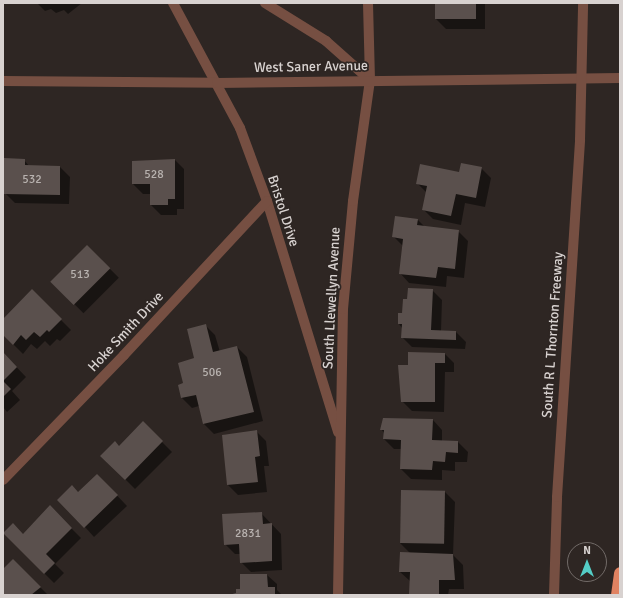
<!DOCTYPE html>
<html>
<head>
<meta charset="utf-8">
<style>
	body { margin:0 }
	#map { position:relative; width:623px; height:598px; overflow:hidden; background:#2e2623; font-family:Signika,sans-serif }
	div>[style] { position:absolute }
	.shadow>* { inset:0; background:#0007; transform-origin:0 0 }
	.building>* { inset:0; background:#5a504d; transform-origin:0 0 }
	.minor>* { height:10px; margin:-5px; padding:0 5px; transform-origin:5px; border-radius:5px; background:#764f42 }
	.tertiary>* { height:10px; margin:-5px; padding:0 5px; transform-origin:5px; border-radius:5px; background:#764f42 }
	.motorway>* { height:12px; margin:-6px; padding:0 6px; transform-origin:6px; border-radius:6px; background:#e08261 }
	span { translate:-50% -50%; white-space:nowrap; text-align:center; line-height:1.15; -webkit-text-stroke:3.5px #2e2623; paint-order:stroke }
	.number-label { font-size:12px; color:#b8b2af }
	.number-label span { -webkit-text-stroke-width:0 }
	.street-label { font-size:14px; color:#d8d2d0 }
	.frame { position:absolute; inset:0; border:4px solid #d8d2d0; pointer-events:none }
	.north { position:absolute; left:567px; top:542px; width:40px; height:40px; box-sizing:border-box; background:#2e2623; border:1px solid #726b68; border-radius:50%; rotate:0deg; font-size:11px; font-weight:700; line-height:16px; text-align:center; color:#d8d2d0 }
	.north::after { content:''; display:block; margin:auto; width:14px; height:18px; background:#54cdc6; clip-path:polygon(50% 0,100% 100%,50% 72%,0 100%) }
</style>
</head>
<body>
<div id="map">
	<div class="shadow">
		<i style="clip-path:polygon(37px 3px,82px 3px,68px 14px,64px 10px,56px 13px,51px 9px,45px 11px)"></i>
		<i style="clip-path:polygon(436px 3px,485px 3px,485px 29px,446px 29px,436px 19px)"></i>
		<i style="clip-path:polygon(24px 160px,30px 167px,60px 167px,70px 177px,69px 204px,15px 203px,4px 192px,3px 218px,3px 177px,5px 180px)"></i>
		<i style="clip-path:polygon(175px 160px,184px 169px,184px 209px,177px 209px,177px 215px,161px 215px,151px 205px,151px 194px,143px 194px,133px 184px,133px 162px)"></i>
		<i style="clip-path:polygon(481px 168px,491px 178px,485px 207px,465px 203px,461px 225px,433px 219px,424px 210px,427px 193px,417px 183px)"></i>
		<i style="clip-path:polygon(418px 220px,425px 227px,458px 231px,468px 241px,464px 278px,447px 276px,446px 287px,409px 283px,400px 273px,403px 246px,394px 237px)"></i>
		<i style="left:87px;top:246px;width:45px;height:50px;rotate:45deg"></i>
		<i style="clip-path:polygon(432px 290px,442px 300px,441px 331px,456px 332px,466px 342px,465px 349px,412px 347px,402px 337px,402px 328px,399px 324px,408px 300px)"></i>
		<i style="clip-path:polygon(32px 291px,71px 330px,60px 341px,57px 339px,50px 346px,45px 341px,37px 349px,31px 344px,23px 354px,3px 334px,3px 321px)"></i>
		<i style="clip-path:polygon(206px 326px,215px 335px,220px 352px,237px 347px,247px 357px,263px 421px,214px 434px,204px 424px,199px 406px,192px 408px,182px 398px,185px 384px)"></i>
		<i style="clip-path:polygon(3px 353px,26px 377px,12px 391px,20px 400px,7px 412px,3px 407px)"></i>
		<i style="clip-path:polygon(445px 354px,454px 363px,454px 372px,445px 372px,444px 412px,412px 411px,402px 401px,409px 366px)"></i>
		<i style="clip-path:polygon(433px 420px,442px 430px,442px 442px,458px 442px,468px 452px,467px 462px,455px 462px,455px 471px,442px 470px,442px 480px,411px 479px,401px 469px,402px 449px,394px 449px,384px 439px,384px 433px,381px 429px)"></i>
		<i style="clip-path:polygon(143px 423px,172px 452px,135px 489px,102px 456px,119px 447px)"></i>
		<i style="clip-path:polygon(257px 432px,266px 441px,269px 466px,264px 466px,267px 492px,238px 495px,228px 485px,223px 435px)"></i>
		<i style="clip-path:polygon(107px 485px,127px 506px,94px 537px,85px 527px,79px 493px)"></i>
		<i style="clip-path:polygon(445px 492px,455px 502px,453px 555px,463px 565px,464px 589px,449px 589px,448px 595px,410px 595px,410px 581px,400px 572px,411px 554px,400px 543px)"></i>
		<i style="clip-path:polygon(50px 507px,81px 538px,55px 564px,64px 573px,54px 583px,4px 533px,23px 535px)"></i>
		<i style="clip-path:polygon(261px 513px,281px 534px,282px 570px,251px 572px,241px 562px,241px 554px,235px 554px,225px 544px)"></i>
		<i style="clip-path:polygon(13px 560px,48px 595px,3px 595px,3px 570px)"></i>
		<i style="clip-path:polygon(267px 575px,277px 584px,277px 590px,282px 595px,230px 595px,237px 594px)"></i>
	</div>
	<div class="building">
		<i style="left:435px;top:3px;width:41px;height:16px"></i>
		<i style="clip-path:polygon(4px 158px,25px 159px,25px 165px,60px 166px,60px 195px,4px 194px)"></i>
		<i style="clip-path:polygon(175px 159px,175px 199px,168px 199px,168px 205px,150px 205px,150px 184px,132px 184px,132px 161px)"></i>
		<i style="clip-path:polygon(461px 163px,482px 167px,476px 198px,456px 194px,451px 216px,422px 210px,427px 186px,416px 184px,420px 164px,459px 172px)"></i>
		<i style="clip-path:polygon(395px 216px,418px 219px,417px 225px,459px 230px,455px 269px,438px 267px,436px 278px,399px 274px,403px 239px,392px 237px)"></i>
		<i style="left:87px;top:245px;width:33px;height:52px;rotate:45deg"></i>
		<i style="clip-path:polygon(408px 288px,433px 289px,431px 330px,456px 331px,456px 340px,401px 338px,402px 324px,398px 324px,398px 313px,402px 313px,403px 299px,407px 299px)"></i>
		<i style="clip-path:polygon(32px 289px,62px 319px,49px 332px,47px 330px,40px 337px,34px 332px,26px 340px,21px 335px,13px 345px,3px 335px,3px 319px)"></i>
		<i style="clip-path:polygon(206px 324px,213px 352px,237px 346px,254px 412px,203px 424px,196px 395px,181px 398px,178px 385px,183px 383px,178px 363px,194px 358px,187px 329px)"></i>
		<i style="clip-path:polygon(3px 352px,17px 367px,3px 381px,11px 389px,3px 397px)"></i>
		<i style="clip-path:polygon(408px 352px,445px 353px,445px 363px,435px 363px,435px 402px,401px 402px,398px 365px,408px 365px)"></i>
		<i style="clip-path:polygon(383px 418px,433px 419px,432px 440px,458px 441px,458px 453px,446px 452px,445px 462px,433px 461px,432px 470px,400px 469px,401px 440px,383px 439px,384px 430px,380px 430px)"></i>
		<i style="clip-path:polygon(143px 421px,163px 441px,125px 480px,100px 456px,115px 441px,119px 446px)"></i>
		<i style="clip-path:polygon(257px 430px,260px 456px,255px 457px,258px 482px,227px 485px,222px 435px)"></i>
		<i style="clip-path:polygon(97px 474px,118px 495px,84px 528px,57px 500px,72px 485px,78px 492px)"></i>
		<i style="left:401px;top:490px;width:44px;height:53px;rotate:1deg"></i>
		<i style="clip-path:polygon(50px 505px,72px 528px,46px 554px,55px 563px,44px 574px,3px 533px,13px 523px,23px 534px)"></i>
		<i style="clip-path:polygon(262px 512px,263px 524px,272px 523px,272px 561px,240px 563px,239px 544px,224px 545px,222px 514px)"></i>
		<i style="clip-path:polygon(400px 552px,453px 554px,455px 580px,439px 580px,439px 595px,409px 595px,410px 572px,399px 572px)"></i>
		<i style="clip-path:polygon(13px 559px,41px 587px,31px 595px,3px 595px,3px 569px)"></i>
		<i style="clip-path:polygon(240px 574px,267px 574px,268px 587px,275px 587px,275px 595px,229px 595px,236px 593px,236px 589px,240px 589px)"></i>
	</div>
	<div class="minor">
		<i style="left:173px;top:3px;width:142px;rotate:61.8deg"></i>
		<i style="left:240px;top:128px;width:78px;rotate:69.7deg"></i>
		<i style="left:267px;top:201px;width:242px;rotate:72.9deg"></i>
		<i style="left:265px;top:3px;width:72px;rotate:31.9deg"></i>
		<i style="left:326px;top:41px;width:59px;rotate:41.6deg"></i>
		<i style="left:3px;top:480px;width:174px;rotate:-45.9deg"></i>
		<i style="left:124px;top:355px;width:210px;rotate:-47.1deg"></i>
		<i style="left:338px;top:595px;width:286px;rotate:-89deg"></i>
		<i style="left:343px;top:309px;width:108px;rotate:-84.7deg"></i>
		<i style="left:353px;top:201px;width:122px;rotate:-82deg"></i>
		<i style="left:370px;top:80px;width:77px;rotate:-91.5deg"></i>
	</div>
	<div class="tertiary">
		<i style="left:3px;top:81px;width:214px;rotate:0.5deg"></i>
		<i style="left:217px;top:83px;width:403px;rotate:-0.7deg"></i>
		<i style="left:554px;top:595px;width:98px;rotate:-88.2deg"></i>
		<i style="left:557px;top:497px;width:358px;rotate:-86.3deg"></i>
		<i style="left:580px;top:140px;width:137px;rotate:-88.7deg"></i>
	</div>
	<div class="motorway">
		<i style="left:617px;top:595px;width:22px;rotate:-82deg"></i>
	</div>
	<div class="number-label">
		<span style="left:154px;top:175px">528</span>
		<span style="left:32px;top:180px">532</span>
		<span style="left:80px;top:275px">513</span>
		<span style="left:212px;top:373px">506</span>
		<span style="left:248px;top:534px">2831</span>
	</div>
	<div class="street-label">
		<span style="left:311px;top:67px;rotate:-1deg">West Saner Avenue</span>
		<span style="left:283px;top:211px;rotate:72deg">Bristol Drive</span>
		<span style="left:332px;top:298px;rotate:-87deg">South Llewellyn Avenue</span>
		<span style="left:126px;top:332px;rotate:-47deg">Hoke Smith Drive</span>
		<span style="left:553px;top:335px;rotate:-86deg">South R L Thornton Freeway</span>
	</div>
	<div class="frame"></div>
	<div class="north">N</div>
</div>
</body>
</html>
